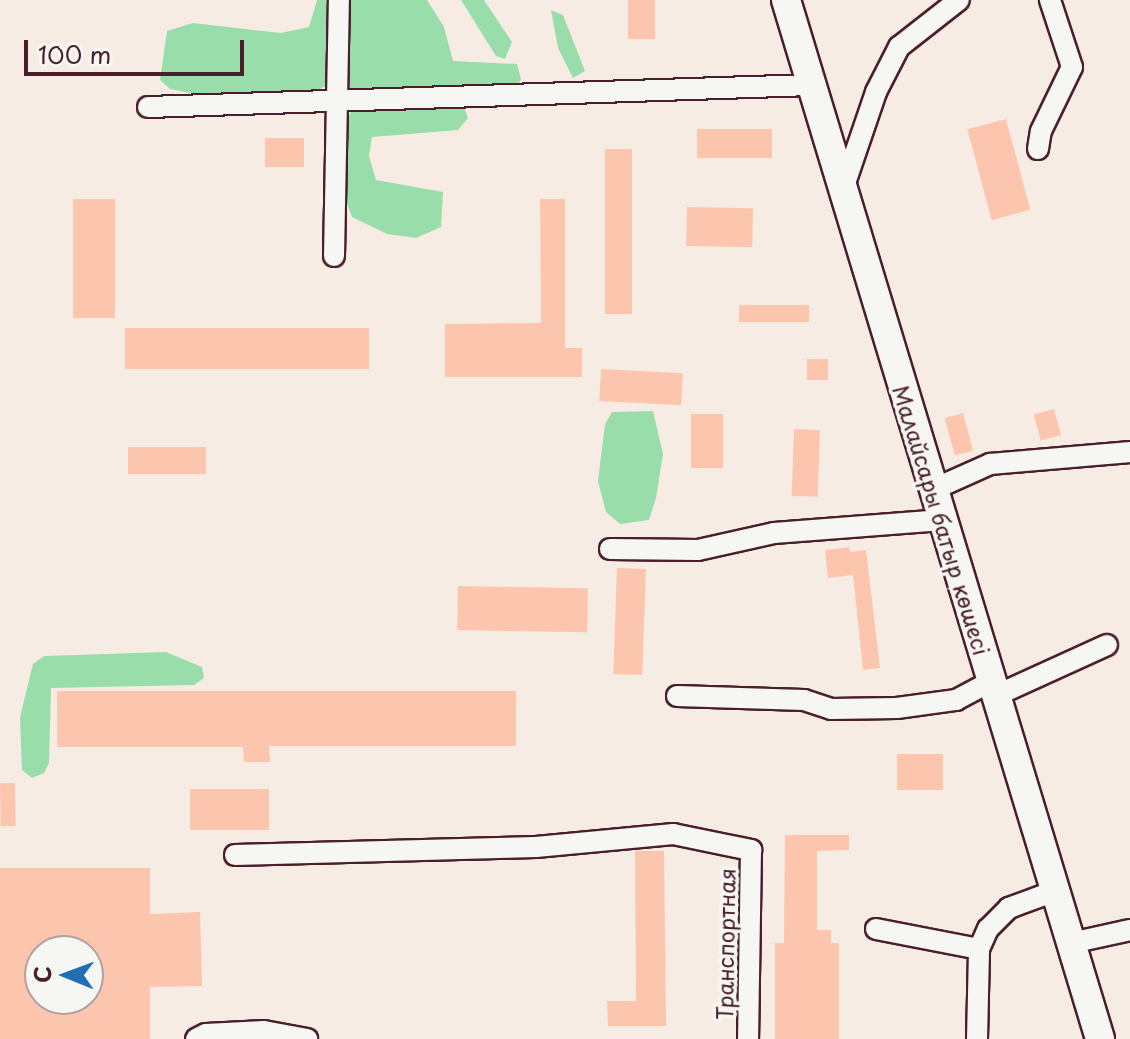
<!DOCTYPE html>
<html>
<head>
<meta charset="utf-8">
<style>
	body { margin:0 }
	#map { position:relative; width:1130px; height:1039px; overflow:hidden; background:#f7ece4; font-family:"Playpen Sans",sans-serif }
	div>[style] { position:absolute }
	.green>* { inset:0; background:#99deaa }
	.building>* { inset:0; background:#fbc6ad; transform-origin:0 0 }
	.roads { filter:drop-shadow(2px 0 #4a1f2b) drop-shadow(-2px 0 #4a1f2b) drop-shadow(0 2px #4a1f2b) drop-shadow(0 -2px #4a1f2b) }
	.minor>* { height:20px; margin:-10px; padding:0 10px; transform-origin:10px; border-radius:10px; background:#f6f6f2 }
	.highway>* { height:28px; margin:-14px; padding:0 14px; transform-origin:14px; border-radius:14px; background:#f6f6f2 }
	span { translate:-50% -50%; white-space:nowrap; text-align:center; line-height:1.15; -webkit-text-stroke:7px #f6f6f2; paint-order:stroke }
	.street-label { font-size:22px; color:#4a1f2b }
	.north { position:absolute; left:24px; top:935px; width:80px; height:80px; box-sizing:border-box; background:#f6f6f2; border:2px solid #b1a0a2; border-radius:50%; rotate:271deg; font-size:22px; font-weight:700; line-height:32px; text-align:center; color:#4a1f2b }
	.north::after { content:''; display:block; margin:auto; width:28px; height:36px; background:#1f6fb2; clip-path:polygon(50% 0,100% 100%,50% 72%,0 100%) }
	.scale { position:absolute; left:24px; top:40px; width:220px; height:36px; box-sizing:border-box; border:4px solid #4a1f2b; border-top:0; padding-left:10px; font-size:24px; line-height:28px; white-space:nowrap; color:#4a1f2b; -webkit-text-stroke:6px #f6f6f2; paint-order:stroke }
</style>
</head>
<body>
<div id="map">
	<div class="green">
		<i style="clip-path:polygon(317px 0,335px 0,331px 83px,309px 95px,196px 94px,170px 89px,160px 80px,167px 31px,193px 23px,281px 33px,309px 27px)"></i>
		<i style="clip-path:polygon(346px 0,427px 0,444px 27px,453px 61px,517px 64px,521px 79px,517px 88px,346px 94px)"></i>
		<i style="clip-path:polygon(461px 0,484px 0,512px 42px,505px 59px,496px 56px)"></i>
		<i style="clip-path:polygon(551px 10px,563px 15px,585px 71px,573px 78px,558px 48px)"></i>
		<i style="clip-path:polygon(463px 105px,468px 118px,458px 130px,372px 137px,369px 156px,376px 180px,443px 192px,441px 227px,416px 238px,387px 234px,352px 217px,346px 201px,345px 122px,352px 110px)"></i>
		<i style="clip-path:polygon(653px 411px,663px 454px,656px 498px,649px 520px,620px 524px,606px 512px,598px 481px,605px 424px,612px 412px)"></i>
		<i style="clip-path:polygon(166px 652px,202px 667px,204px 678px,194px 685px,51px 688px,49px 763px,44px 773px,32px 778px,22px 770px,20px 717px,33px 664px,44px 656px)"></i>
	</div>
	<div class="building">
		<i style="left:628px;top:0;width:27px;height:39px"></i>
		<i style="left:1006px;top:119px;width:94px;height:40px;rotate:75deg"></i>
		<i style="left:697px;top:129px;width:75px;height:29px"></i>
		<i style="left:265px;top:138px;width:39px;height:29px"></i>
		<i style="left:605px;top:149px;width:27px;height:165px"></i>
		<i style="left:73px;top:199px;width:42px;height:119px"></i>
		<i style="clip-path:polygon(540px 199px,565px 199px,565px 348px,582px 348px,582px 377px,445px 377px,445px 324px,541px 323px)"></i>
		<i style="left:687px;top:207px;width:66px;height:39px;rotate:1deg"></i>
		<i style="left:809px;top:305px;width:17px;height:70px;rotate:90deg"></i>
		<i style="left:125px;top:328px;width:244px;height:41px"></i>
		<i style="left:807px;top:359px;width:21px;height:21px"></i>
		<i style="left:601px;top:369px;width:82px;height:32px;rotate:3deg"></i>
		<i style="left:1054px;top:409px;width:27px;height:21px;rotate:75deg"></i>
		<i style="left:963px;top:413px;width:39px;height:19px;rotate:75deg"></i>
		<i style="left:691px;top:414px;width:32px;height:54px"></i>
		<i style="left:794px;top:429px;width:26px;height:67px;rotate:2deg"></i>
		<i style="left:128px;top:447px;width:78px;height:27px"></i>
		<i style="clip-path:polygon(849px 547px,850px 552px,866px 550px,880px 668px,863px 670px,853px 575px,828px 578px,825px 550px)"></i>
		<i style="left:617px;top:568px;width:29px;height:106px;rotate:2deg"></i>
		<i style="left:458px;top:586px;width:130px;height:44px;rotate:1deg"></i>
		<i style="clip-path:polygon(57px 691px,516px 691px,516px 746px,269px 746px,270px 762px,244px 762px,243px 747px,57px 747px)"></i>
		<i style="left:897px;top:754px;width:46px;height:36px"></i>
		<i style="left:15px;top:783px;width:43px;height:15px;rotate:89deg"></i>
		<i style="left:190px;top:789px;width:79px;height:41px"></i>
		<i style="clip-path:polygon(785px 835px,849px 835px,849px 850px,817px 851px,817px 930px,831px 930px,831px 943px,839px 943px,839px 1039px,775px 1039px,775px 943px,784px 943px)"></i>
		<i style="clip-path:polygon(635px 851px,664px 851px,666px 1026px,608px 1026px,607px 1001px,636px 1001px)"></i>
		<i style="clip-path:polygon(evenodd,0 868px,150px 868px,150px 914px,200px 912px,202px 986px,150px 987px,150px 1039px,0 1039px,0 868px,40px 951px,88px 951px,88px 999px,40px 999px,40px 951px)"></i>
	</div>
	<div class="roads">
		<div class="minor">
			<i style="left:148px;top:107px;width:662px;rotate:-1.9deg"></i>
			<i style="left:1038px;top:149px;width:18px;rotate:-81deg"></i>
			<i style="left:1041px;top:131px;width:71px;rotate:-64.2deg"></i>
			<i style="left:1072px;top:67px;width:71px;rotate:-108.2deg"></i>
			<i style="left:842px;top:192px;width:106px;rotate:-71.2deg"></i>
			<i style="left:876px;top:92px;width:51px;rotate:-62.9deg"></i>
			<i style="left:899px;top:47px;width:76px;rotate:-38.1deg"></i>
			<i style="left:334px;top:256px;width:256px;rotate:-88.9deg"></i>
			<i style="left:932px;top:490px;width:64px;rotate:-24.1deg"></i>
			<i style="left:990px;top:464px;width:141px;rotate:-4.9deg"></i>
			<i style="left:610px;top:549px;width:88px;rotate:0.7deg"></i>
			<i style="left:698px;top:550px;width:78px;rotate:-12.6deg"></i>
			<i style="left:774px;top:533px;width:169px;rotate:-4.4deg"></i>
			<i style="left:677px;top:696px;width:127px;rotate:1.8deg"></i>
			<i style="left:804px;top:700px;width:28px;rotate:18deg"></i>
			<i style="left:831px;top:709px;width:66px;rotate:-0.9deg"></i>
			<i style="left:897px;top:708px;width:60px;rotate:-7.7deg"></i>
			<i style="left:956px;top:700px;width:40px;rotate:-28deg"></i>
			<i style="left:995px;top:696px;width:123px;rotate:-24.5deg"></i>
			<i style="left:235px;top:855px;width:301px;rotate:-1.5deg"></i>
			<i style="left:536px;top:847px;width:138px;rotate:-5.4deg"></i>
			<i style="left:673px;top:834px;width:80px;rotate:11.6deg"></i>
			<i style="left:751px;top:850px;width:189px;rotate:90.9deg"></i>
			<i style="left:876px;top:929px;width:105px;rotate:11deg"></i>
			<i style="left:1071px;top:943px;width:60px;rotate:-12.4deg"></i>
			<i style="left:196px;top:1039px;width:11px;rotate:-27deg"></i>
			<i style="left:206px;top:1034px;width:58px;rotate:-3deg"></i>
			<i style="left:264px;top:1031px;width:44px;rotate:10.5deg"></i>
			<i style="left:977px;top:1039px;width:90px;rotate:-88.7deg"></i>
			<i style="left:979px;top:949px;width:22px;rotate:-66deg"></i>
			<i style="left:988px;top:929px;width:30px;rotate:-45deg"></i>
			<i style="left:1009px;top:908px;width:49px;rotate:-20.3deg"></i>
		</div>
		<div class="highway">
			<i style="left:786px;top:0;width:1085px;rotate:73.18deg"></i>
		</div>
	</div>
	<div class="street-label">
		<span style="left:942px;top:520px;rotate:73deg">Малайсары батыр көшесі</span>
		<span style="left:725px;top:944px;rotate:-89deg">Транспортная</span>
	</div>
	<div class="north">С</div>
	<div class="scale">100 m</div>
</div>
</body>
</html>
